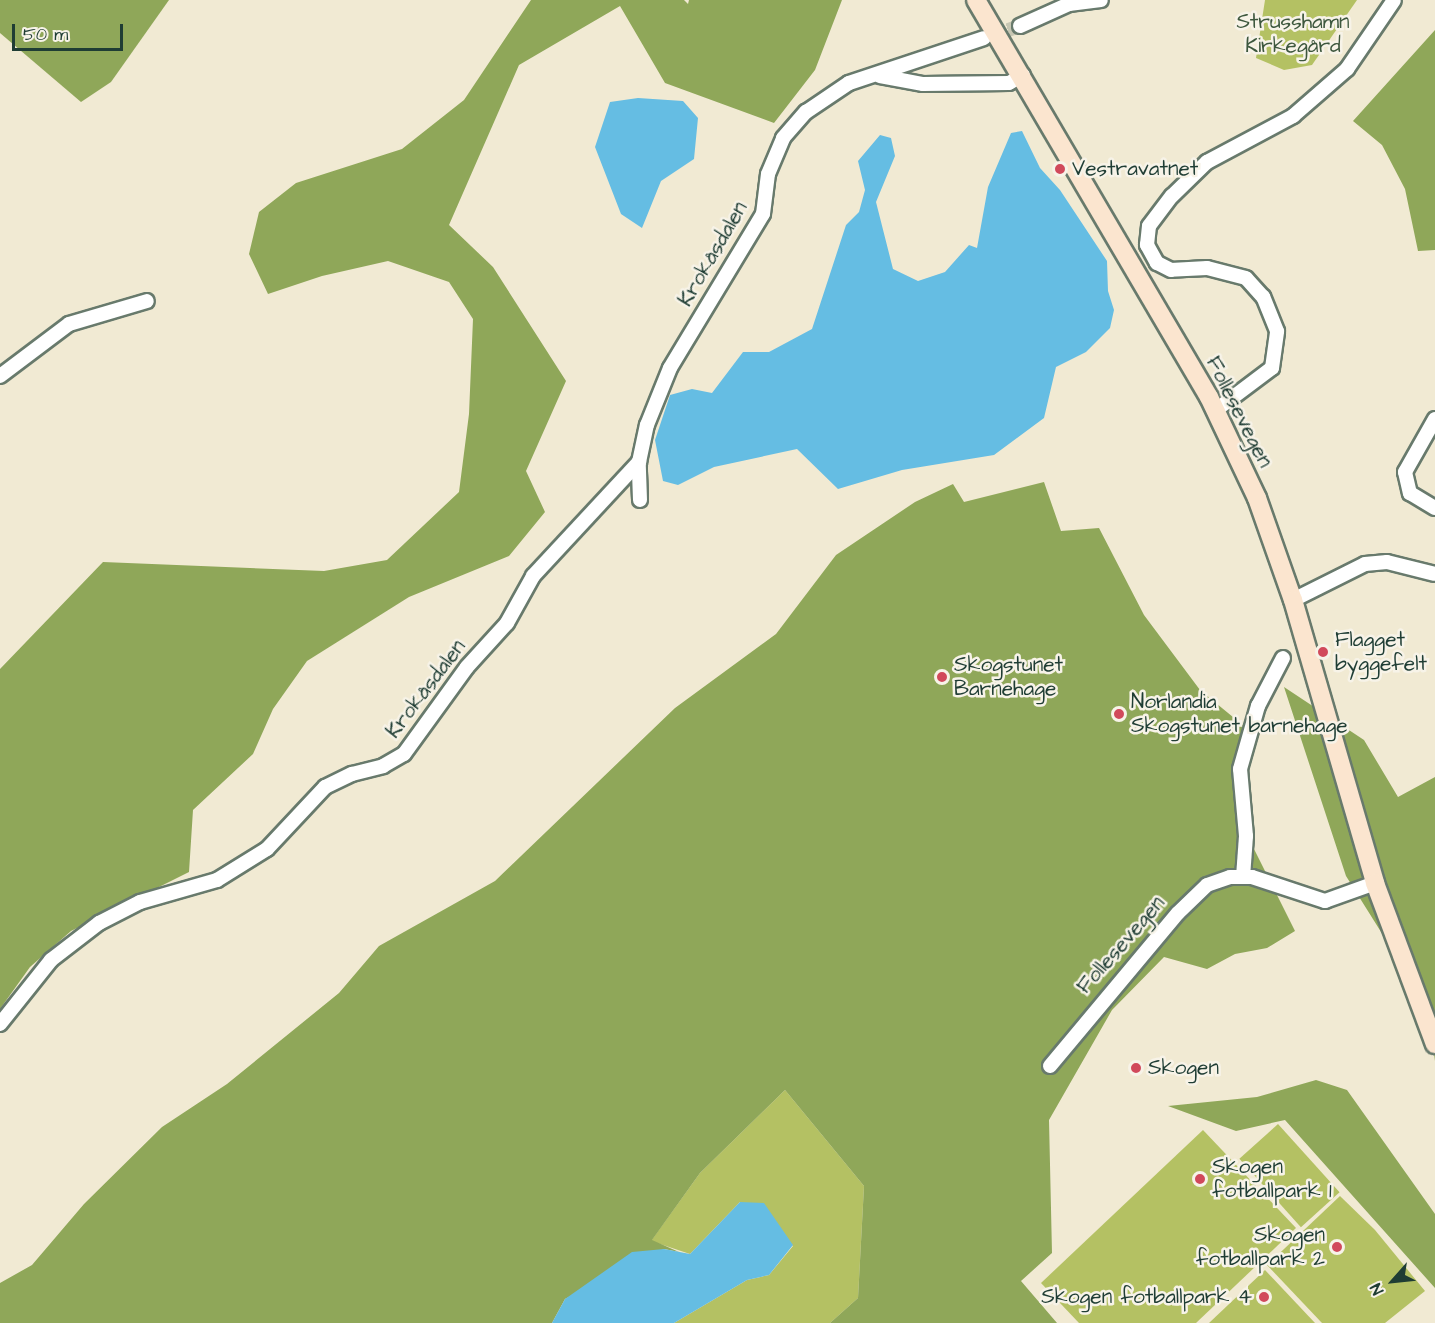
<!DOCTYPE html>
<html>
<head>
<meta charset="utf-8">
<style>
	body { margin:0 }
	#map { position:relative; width:1435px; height:1323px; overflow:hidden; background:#f1ead3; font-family:"Architects Daughter",sans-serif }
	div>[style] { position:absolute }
	.green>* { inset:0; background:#b4c163; transform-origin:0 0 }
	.forest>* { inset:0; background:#8fa759 }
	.water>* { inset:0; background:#65bde3 }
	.street-tunnel>* { height:14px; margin-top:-7px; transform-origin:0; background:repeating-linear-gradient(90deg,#c7c7b3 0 14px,transparent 0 21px) }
	.roads { filter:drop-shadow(2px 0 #687a6c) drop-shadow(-2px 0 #687a6c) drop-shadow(0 2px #687a6c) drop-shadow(0 -2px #687a6c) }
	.street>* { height:14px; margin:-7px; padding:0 7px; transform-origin:7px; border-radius:7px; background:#fff }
	.secondary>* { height:18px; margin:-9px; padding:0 9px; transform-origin:9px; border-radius:9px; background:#fbe5cf }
	.dots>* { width:16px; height:16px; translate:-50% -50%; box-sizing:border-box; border:3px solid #f7f3e8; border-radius:50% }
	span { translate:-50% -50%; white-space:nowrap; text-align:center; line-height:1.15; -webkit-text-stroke:5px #f7f3e8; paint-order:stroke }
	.park-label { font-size:21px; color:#3d573d }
	.poi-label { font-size:21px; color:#1f3d34 }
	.left { translate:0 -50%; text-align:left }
	.right { translate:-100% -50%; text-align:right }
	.street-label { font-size:21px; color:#1f3d34 }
	.north { position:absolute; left:1363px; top:1251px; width:60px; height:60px; -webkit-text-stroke:4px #f7f3e8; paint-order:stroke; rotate:243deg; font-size:16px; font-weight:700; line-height:24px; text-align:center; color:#1f3d34 }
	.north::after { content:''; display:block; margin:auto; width:21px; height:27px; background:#1f3d34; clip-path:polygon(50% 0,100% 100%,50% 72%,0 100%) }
	.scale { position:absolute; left:12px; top:24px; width:111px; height:27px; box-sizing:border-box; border:3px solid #1f3d34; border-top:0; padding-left:8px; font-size:18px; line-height:21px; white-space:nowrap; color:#1f3d34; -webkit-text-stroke:4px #f7f3e8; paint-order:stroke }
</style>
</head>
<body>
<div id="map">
	<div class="green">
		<i style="clip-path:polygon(1265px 0,1357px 0,1312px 65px,1284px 70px,1256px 58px)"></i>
		<i style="clip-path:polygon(785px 1090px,864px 1186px,858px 1298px,830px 1323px,674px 1323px,747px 1280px,769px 1275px,793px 1246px,740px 1202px,690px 1254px,651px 1241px,700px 1173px)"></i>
		<i style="left:1278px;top:1124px;width:92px;height:52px;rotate:48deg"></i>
		<i style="clip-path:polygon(1203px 1130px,1296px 1228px,1196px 1323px,1079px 1323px,1041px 1283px)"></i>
		<i style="clip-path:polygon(1340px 1196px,1375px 1230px,1425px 1291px,1385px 1323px,1322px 1323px,1267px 1265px)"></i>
		<i style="clip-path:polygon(1265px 1270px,1315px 1323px,1209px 1323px)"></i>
	</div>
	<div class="forest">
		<i style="clip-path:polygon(0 0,169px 0,111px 82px,81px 102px,0 33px)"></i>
		<i style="clip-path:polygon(531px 0,684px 0,688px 4px,689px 0,842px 0,815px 70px,774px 123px,665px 83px,620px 6px,519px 65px,449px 225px,493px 267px,566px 381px,526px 471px,545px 512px,509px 556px,409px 597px,307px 661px,273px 709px,253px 754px,193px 810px,189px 872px,71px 931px,30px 967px,0 1009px,0 669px,103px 562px,324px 571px,387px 560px,459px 492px,469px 414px,473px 319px,449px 282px,388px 261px,322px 276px,268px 294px,249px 254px,259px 212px,296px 183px,402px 149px,464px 100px)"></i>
		<i style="clip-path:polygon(1435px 30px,1435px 250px,1418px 251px,1405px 189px,1382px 145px,1353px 121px)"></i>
		<i style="clip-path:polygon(1044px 482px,1061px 531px,1099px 528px,1144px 615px,1200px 690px,1250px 731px,1243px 773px,1251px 843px,1295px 931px,1267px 948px,1235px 954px,1207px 969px,1164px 957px,1112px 1010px,1049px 1120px,1052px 1253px,1021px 1281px,1057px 1323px,830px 1323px,858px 1298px,864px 1186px,785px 1090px,700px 1173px,652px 1240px,679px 1252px,664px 1249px,565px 1299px,552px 1323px,0 1323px,0 1283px,32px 1265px,84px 1204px,162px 1127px,227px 1084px,339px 993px,379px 946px,495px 881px,675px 708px,776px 634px,836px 555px,915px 502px,953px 484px,964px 502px)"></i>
		<i style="clip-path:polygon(1284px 687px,1364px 740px,1398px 797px,1435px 777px,1435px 1061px,1428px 1007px,1346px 876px)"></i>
		<i style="clip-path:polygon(1316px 1080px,1347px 1090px,1435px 1214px,1435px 1288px,1285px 1120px,1236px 1131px,1168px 1106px,1257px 1097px)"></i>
	</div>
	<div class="water">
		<i style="clip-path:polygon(638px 98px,683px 101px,698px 118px,694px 159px,661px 181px,642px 228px,621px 214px,595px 147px,610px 102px)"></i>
		<i style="clip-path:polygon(1022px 131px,1040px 168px,1060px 190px,1107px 261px,1108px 291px,1114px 310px,1110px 328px,1086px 352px,1056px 367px,1044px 418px,994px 455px,902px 470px,838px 489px,797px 449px,714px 467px,678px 485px,663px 481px,655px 440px,670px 395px,692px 389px,712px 393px,743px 352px,769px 352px,812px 329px,846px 225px,859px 212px,865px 190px,858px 161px,880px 135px,891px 138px,895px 156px,876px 202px,893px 269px,918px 281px,945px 272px,969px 245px,977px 248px,988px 187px,1011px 133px)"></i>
		<i style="clip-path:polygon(740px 1202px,764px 1203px,793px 1245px,769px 1275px,747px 1280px,674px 1323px,552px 1323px,565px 1299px,632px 1252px,664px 1249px,690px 1254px)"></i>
	</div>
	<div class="street-tunnel">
		<i style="left:988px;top:37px;width:34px;rotate:-19deg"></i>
	</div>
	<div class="roads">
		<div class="street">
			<i style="left:1020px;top:26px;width:54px;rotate:-24.2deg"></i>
			<i style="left:1069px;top:4px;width:32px;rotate:-7deg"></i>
			<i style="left:880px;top:76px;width:44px;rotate:10.5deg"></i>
			<i style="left:923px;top:84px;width:86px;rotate:-0.7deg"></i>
			<i style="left:1009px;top:83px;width:16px;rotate:-30deg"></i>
			<i style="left:0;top:376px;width:86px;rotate:-37deg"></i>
			<i style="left:69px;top:324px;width:81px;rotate:-16.4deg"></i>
			<i style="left:1216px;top:410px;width:70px;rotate:-36.9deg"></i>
			<i style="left:1272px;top:368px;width:37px;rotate:-82deg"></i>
			<i style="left:1277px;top:331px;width:37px;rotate:-112deg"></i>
			<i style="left:1263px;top:297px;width:25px;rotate:-132deg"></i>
			<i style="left:1246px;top:278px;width:40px;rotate:-165.6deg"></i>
			<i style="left:1207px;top:268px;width:36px;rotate:177deg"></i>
			<i style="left:1171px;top:270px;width:16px;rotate:-153deg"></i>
			<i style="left:1157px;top:263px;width:21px;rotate:-119deg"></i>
			<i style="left:1147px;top:245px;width:19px;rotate:-84deg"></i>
			<i style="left:1149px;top:226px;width:38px;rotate:-53deg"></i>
			<i style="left:1172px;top:196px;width:49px;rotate:-44.2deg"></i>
			<i style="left:1207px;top:162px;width:98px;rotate:-28.1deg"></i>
			<i style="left:1293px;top:116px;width:72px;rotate:-41deg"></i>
			<i style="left:1347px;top:69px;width:83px;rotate:-55.7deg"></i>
			<i style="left:1435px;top:419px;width:61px;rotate:119.5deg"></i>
			<i style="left:1405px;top:472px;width:22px;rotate:77deg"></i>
			<i style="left:1410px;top:493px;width:29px;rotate:31deg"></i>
			<i style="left:640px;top:500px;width:38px;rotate:-92deg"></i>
			<i style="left:639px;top:462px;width:38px;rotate:-78deg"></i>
			<i style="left:647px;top:425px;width:61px;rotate:-68deg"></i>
			<i style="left:670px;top:368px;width:180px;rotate:-58.9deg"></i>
			<i style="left:763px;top:214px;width:40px;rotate:-82.9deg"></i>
			<i style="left:768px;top:174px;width:39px;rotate:-67deg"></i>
			<i style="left:783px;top:138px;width:35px;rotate:-49deg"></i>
			<i style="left:806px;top:112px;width:52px;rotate:-34deg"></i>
			<i style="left:849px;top:83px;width:142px;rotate:-18.4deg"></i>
			<i style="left:1293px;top:600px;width:80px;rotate:-26.6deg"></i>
			<i style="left:1365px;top:564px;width:22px;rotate:-5deg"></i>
			<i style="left:1387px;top:562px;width:49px;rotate:14deg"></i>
			<i style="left:1243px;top:877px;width:41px;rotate:-85.8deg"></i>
			<i style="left:1246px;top:836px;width:67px;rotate:-95.1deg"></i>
			<i style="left:1240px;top:769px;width:66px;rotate:-74.1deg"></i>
			<i style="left:1258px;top:706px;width:54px;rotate:-62.5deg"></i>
			<i style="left:0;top:1024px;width:82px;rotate:-51.4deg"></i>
			<i style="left:51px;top:960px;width:61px;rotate:-37.6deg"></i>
			<i style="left:99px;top:923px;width:46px;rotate:-27.1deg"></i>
			<i style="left:140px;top:902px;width:80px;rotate:-15.9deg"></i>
			<i style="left:217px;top:880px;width:59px;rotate:-31.8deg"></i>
			<i style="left:267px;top:849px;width:85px;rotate:-46.9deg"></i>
			<i style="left:325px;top:787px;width:30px;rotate:-26deg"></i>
			<i style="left:352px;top:774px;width:32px;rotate:-14deg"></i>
			<i style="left:383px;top:766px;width:24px;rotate:-30deg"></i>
			<i style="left:404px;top:754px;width:107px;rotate:-54.1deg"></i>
			<i style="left:467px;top:667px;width:59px;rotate:-47.7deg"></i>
			<i style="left:507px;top:623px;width:54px;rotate:-61deg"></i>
			<i style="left:533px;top:576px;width:156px;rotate:-47.1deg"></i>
			<i style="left:1050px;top:1066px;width:199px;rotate:-50.1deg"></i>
			<i style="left:1178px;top:913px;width:40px;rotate:-44deg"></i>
			<i style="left:1207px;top:885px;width:24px;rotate:-19deg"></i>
			<i style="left:1230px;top:877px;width:22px"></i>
			<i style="left:1252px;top:877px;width:77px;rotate:18.2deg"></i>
			<i style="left:1325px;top:901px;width:53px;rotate:-19.8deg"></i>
		</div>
		<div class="secondary">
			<i style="left:976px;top:0;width:460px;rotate:59.6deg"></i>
			<i style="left:1209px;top:397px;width:112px;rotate:64.6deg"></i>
			<i style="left:1257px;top:498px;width:108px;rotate:70.6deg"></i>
			<i style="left:1293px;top:600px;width:295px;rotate:73.8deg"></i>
			<i style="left:1375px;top:883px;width:172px;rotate:69.6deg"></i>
		</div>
	</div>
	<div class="dots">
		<i style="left:1060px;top:169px;background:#d1495b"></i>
		<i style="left:1323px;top:652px;background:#d1495b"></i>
		<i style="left:942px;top:677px;background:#d1495b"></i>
		<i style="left:1119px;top:714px;background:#d1495b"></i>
		<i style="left:1136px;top:1068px;background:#d1495b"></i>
		<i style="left:1200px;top:1179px;background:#d1495b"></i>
		<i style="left:1337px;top:1247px;background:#d1495b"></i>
		<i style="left:1264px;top:1297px;background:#d1495b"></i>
	</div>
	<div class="park-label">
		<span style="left:1293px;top:34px">Strusshamn<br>Kirkegård</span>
	</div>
	<div class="poi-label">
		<span class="left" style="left:1072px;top:169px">Vestravatnet</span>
		<span class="left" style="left:1335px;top:652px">Flagget<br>byggefelt</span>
		<span class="left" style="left:954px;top:677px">Skogstunet<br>Barnehage</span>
		<span class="left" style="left:1131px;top:714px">Norlandia<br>Skogstunet barnehage</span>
		<span class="left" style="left:1148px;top:1068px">Skogen</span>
		<span class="left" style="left:1212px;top:1179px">Skogen<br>fotballpark 1</span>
		<span class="right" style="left:1325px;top:1247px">Skogen<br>fotballpark 2</span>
		<span class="right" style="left:1252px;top:1297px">Skogen fotballpark 4</span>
	</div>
	<div class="street-label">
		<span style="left:713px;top:254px;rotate:-60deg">Krokåsdalen</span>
		<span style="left:1239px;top:412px;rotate:63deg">Follesevegen</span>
		<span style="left:426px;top:689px;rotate:-53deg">Krokåsdalen</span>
		<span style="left:1121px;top:945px;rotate:-49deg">Follesevegen</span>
	</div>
	<div class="north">N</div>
	<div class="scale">50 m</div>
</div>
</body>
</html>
